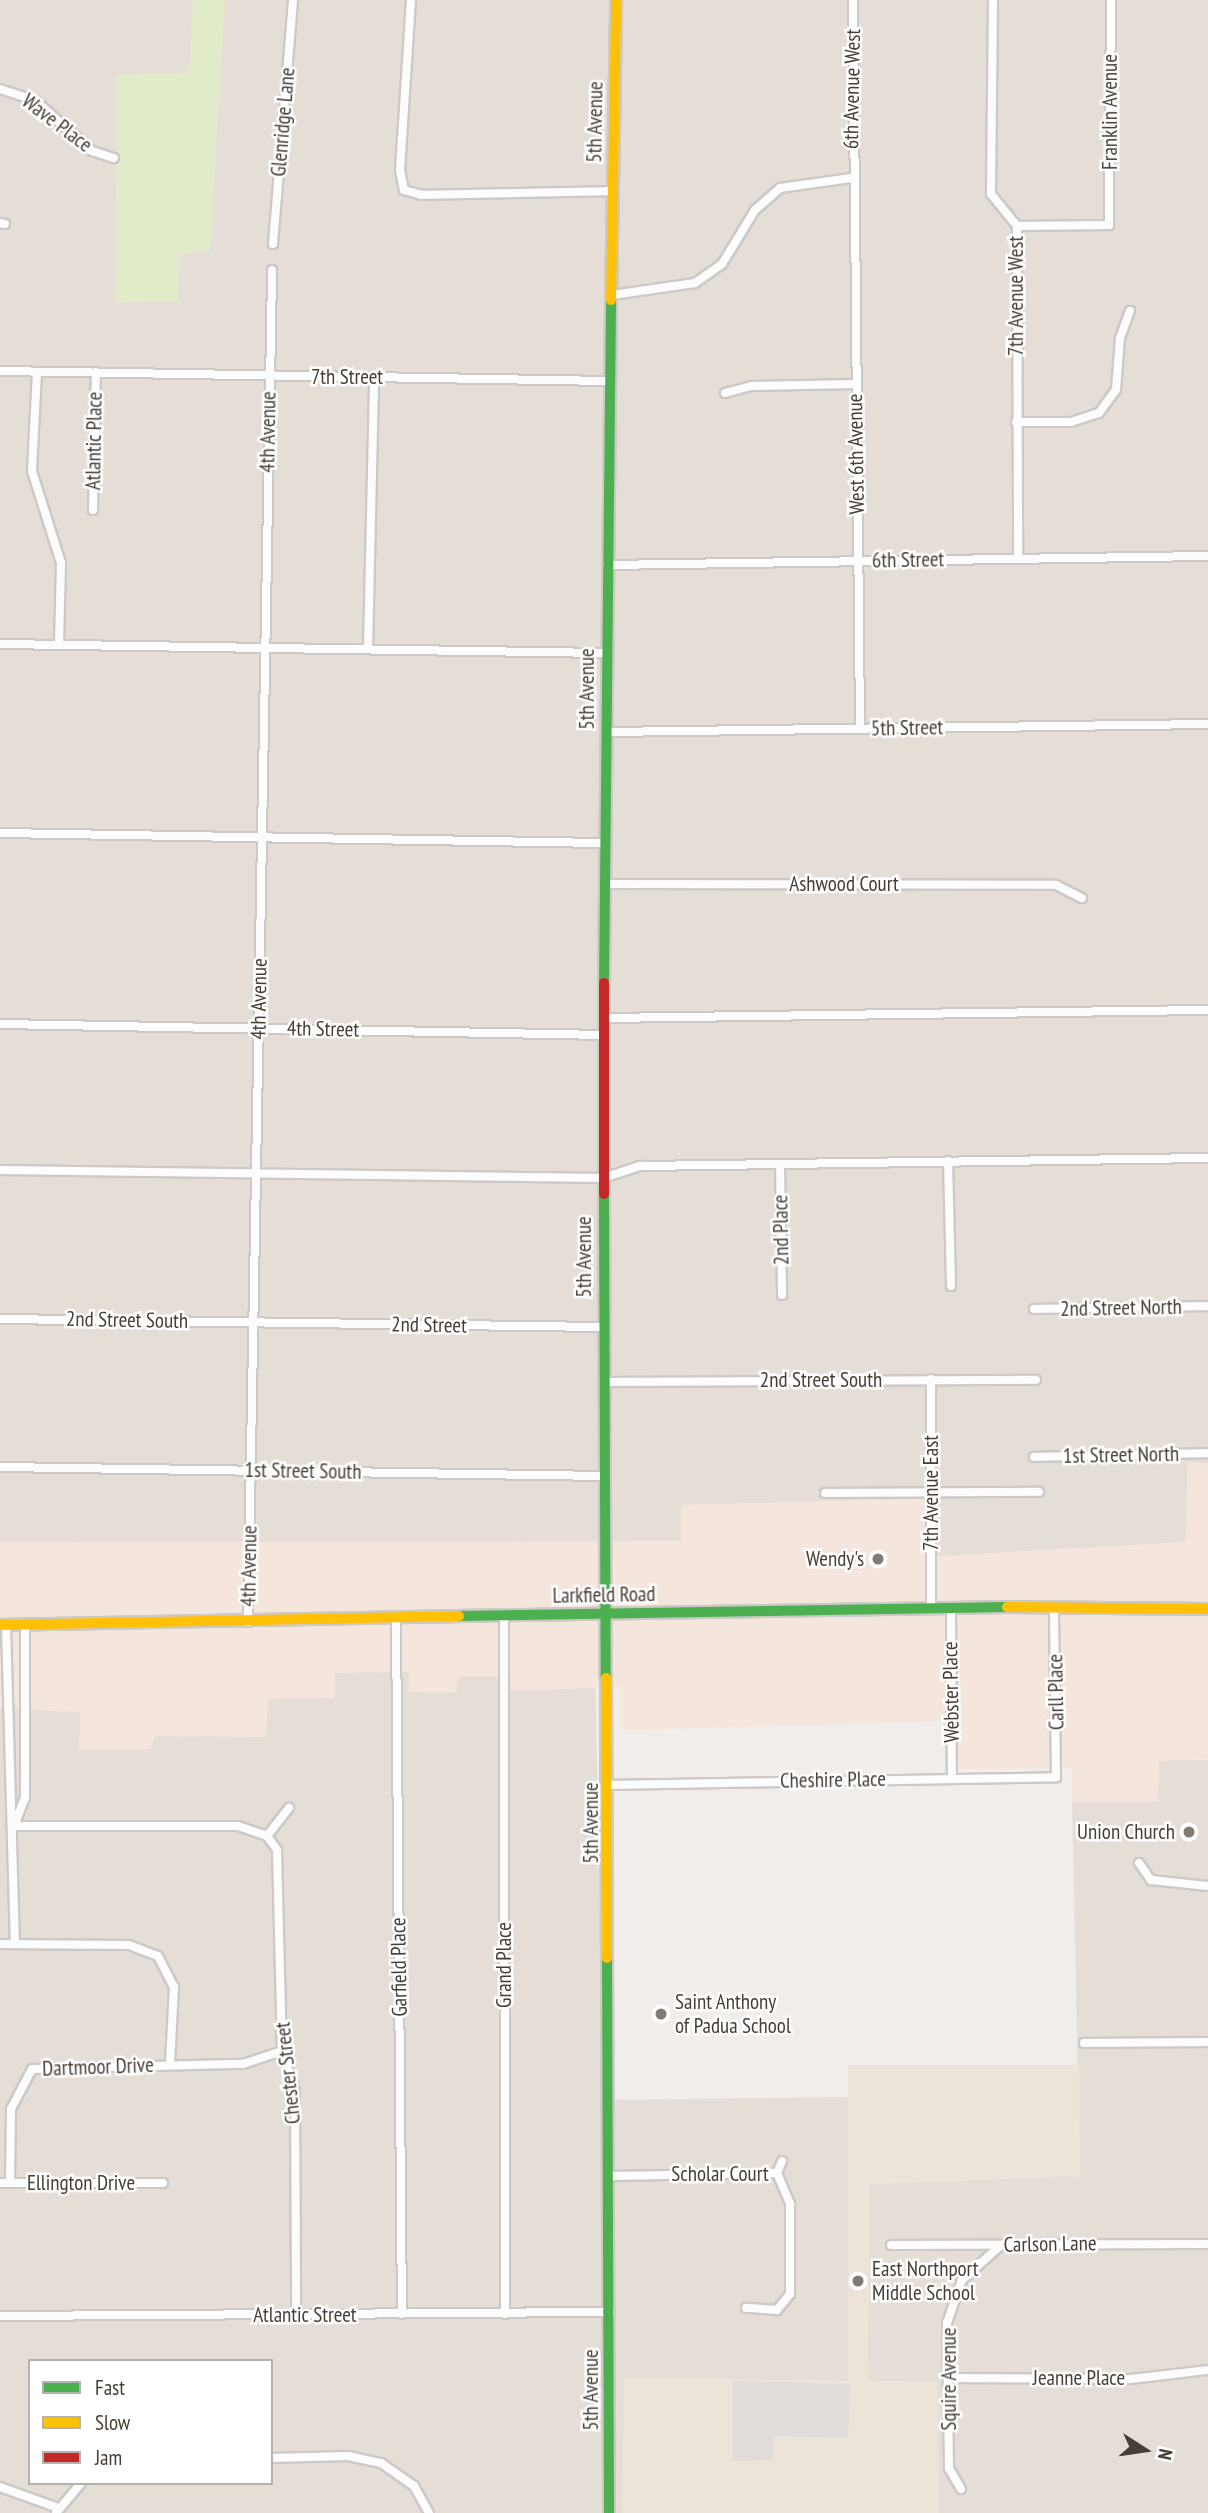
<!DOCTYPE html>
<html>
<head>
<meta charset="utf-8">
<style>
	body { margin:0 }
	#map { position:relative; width:1208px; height:2513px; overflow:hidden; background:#f0edea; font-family:"PT Sans Narrow",sans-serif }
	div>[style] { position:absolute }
	.residential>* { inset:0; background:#e5ded7 }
	.commercial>* { inset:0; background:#f4e6dc }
	.education>* { inset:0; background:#ece3d9 }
	.green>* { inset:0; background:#e2ebc9 }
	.parking>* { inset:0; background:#e0dcda }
	.roads { filter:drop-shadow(2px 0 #cdc9c6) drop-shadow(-2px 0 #cdc9c6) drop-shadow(0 2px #cdc9c6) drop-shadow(0 -2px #cdc9c6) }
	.street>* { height:8px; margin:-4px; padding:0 4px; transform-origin:4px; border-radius:4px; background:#fdfcfc }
	.fast>* { height:10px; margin:-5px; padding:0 5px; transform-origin:5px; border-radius:5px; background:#4caf50 }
	.slow>* { height:10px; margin:-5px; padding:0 5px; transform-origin:5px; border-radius:5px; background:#ffc107 }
	.jam>* { height:10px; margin:-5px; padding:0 5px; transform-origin:5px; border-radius:5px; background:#c62828 }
	.dots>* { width:19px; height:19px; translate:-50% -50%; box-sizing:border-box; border:4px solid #fff; border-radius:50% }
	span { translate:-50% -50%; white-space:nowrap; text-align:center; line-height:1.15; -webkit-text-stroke:5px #fff; paint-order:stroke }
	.street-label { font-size:21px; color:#473e35 }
	.poi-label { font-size:21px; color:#473e35 }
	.right { translate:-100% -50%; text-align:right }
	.left { translate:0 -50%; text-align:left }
	.legend { position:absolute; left:28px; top:2359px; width:245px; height:126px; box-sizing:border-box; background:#fff; border:2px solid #b5b2ae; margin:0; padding:9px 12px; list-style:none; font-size:21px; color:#473e35 }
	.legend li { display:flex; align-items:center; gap:14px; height:35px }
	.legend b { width:35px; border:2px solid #b5b2ae }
	.north { position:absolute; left:1110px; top:2415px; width:70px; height:70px; -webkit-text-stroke:5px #fff; paint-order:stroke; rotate:102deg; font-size:19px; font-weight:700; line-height:28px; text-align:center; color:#473e35 }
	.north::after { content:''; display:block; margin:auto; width:24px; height:32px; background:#473e35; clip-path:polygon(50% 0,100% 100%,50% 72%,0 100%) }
</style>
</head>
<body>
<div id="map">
	<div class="residential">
		<i style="clip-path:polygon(evenodd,0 0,1208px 0,1208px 1463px,1188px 1463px,1186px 1542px,925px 1557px,924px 1499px,681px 1505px,683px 1602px,594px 1604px,603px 2100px,848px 2097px,849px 2381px,625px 2378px,622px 2513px,0 2513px,0 0,30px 2361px,271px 2361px,271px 2483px,30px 2483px,30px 2361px)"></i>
		<i style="clip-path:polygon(1159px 1760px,1208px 1760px,1208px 2513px,939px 2513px,937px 2382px,868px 2381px,869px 2184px,1080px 2176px,1072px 1802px,1158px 1802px)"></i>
	</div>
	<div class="commercial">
		<i style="clip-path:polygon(1188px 1463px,1208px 1463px,1208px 1759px,1159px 1761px,1158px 1802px,1072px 1802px,1072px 1768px,958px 1769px,957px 1721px,621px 1730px,621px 1687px,510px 1691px,511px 1677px,458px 1677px,456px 1693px,409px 1692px,409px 1672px,335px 1673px,335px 1698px,269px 1699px,265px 1737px,155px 1736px,150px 1749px,79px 1750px,80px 1712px,0 1709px,0 1542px,681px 1541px,681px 1505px,924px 1499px,925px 1557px,1185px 1542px)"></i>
	</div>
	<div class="education">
		<i style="clip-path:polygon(848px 2065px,1079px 2065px,1080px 2176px,869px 2184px,868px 2381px,937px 2382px,939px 2513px,622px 2513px,624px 2378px,848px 2381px)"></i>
	</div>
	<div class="green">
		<i style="clip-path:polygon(193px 0,225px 0,210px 251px,179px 254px,178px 301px,116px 302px,117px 75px,189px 73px)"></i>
	</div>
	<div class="parking">
		<i style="clip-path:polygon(733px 2381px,850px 2384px,848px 2438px,774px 2436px,773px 2460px,733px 2461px)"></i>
	</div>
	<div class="roads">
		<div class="street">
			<i style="left:411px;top:0;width:170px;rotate:93.7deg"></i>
			<i style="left:400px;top:170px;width:20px;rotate:79deg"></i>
			<i style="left:404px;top:190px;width:18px;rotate:16deg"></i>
			<i style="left:421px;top:195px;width:192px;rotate:-1.2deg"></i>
			<i style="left:853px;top:0;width:729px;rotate:89.45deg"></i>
			<i style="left:993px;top:0;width:194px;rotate:90.6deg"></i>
			<i style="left:991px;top:194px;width:41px;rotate:50.9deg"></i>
			<i style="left:1017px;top:226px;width:333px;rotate:89.8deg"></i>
			<i style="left:0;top:89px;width:38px;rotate:18deg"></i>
			<i style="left:36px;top:101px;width:75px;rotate:41.8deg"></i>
			<i style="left:92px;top:151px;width:23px;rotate:18deg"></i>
			<i style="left:0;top:223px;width:5px;rotate:11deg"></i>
			<i style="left:1017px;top:226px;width:92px;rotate:-0.6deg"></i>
			<i style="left:1109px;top:225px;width:225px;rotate:-89.5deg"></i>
			<i style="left:273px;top:244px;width:245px;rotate:-85.3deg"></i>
			<i style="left:612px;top:295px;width:84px;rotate:-8.2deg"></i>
			<i style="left:695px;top:283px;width:33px;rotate:-35deg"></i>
			<i style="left:722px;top:264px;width:63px;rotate:-58.6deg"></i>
			<i style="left:755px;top:210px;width:33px;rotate:-41deg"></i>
			<i style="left:780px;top:188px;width:72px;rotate:-8deg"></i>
			<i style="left:0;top:371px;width:609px;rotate:0.94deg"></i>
			<i style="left:37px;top:372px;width:99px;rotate:92.9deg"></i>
			<i style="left:32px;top:471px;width:96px;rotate:72.5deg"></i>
			<i style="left:61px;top:563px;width:82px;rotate:91.4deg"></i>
			<i style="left:725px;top:393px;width:28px;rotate:-15deg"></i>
			<i style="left:752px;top:386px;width:103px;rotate:-1.1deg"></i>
			<i style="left:1016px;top:422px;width:55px"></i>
			<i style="left:1071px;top:422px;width:29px;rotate:-18deg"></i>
			<i style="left:1099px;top:413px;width:29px;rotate:-54deg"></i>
			<i style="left:1116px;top:390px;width:52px;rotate:-85.6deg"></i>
			<i style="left:1120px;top:338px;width:29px;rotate:-70deg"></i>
			<i style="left:93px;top:510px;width:138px;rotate:-88.8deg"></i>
			<i style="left:607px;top:565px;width:601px;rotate:-0.86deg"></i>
			<i style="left:0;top:644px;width:606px;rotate:0.85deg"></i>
			<i style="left:368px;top:649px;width:272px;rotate:-88.7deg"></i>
			<i style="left:606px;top:732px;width:602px;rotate:-0.76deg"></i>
			<i style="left:0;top:833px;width:603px;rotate:0.95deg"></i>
			<i style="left:604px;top:884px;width:452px;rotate:0.1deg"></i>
			<i style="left:1056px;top:885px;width:29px;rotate:27deg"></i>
			<i style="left:603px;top:1018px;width:605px;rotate:-0.76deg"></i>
			<i style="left:0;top:1024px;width:604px;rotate:1.04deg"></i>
			<i style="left:948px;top:1161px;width:125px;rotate:88.6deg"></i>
			<i style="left:780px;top:1164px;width:131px;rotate:89.1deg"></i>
			<i style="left:0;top:1170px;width:603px;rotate:0.76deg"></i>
			<i style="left:603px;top:1178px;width:40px;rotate:-18deg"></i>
			<i style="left:641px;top:1166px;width:567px;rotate:-0.81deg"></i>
			<i style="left:1034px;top:1309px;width:174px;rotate:-1deg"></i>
			<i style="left:0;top:1319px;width:604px;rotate:0.76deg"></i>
			<i style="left:931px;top:1379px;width:228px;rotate:90deg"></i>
			<i style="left:605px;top:1382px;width:431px;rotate:-0.3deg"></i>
			<i style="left:1034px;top:1457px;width:174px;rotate:-1.3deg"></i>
			<i style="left:0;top:1467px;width:606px;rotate:0.85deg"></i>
			<i style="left:825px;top:1493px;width:214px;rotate:-0.3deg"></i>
			<i style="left:951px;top:1607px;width:170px;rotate:89.7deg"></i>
			<i style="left:504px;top:1616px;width:698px;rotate:89.92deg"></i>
			<i style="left:396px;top:1619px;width:695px;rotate:89.51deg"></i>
			<i style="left:248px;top:1622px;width:1352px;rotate:-88.98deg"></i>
			<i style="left:6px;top:1625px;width:318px;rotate:88.4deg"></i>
			<i style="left:610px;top:1785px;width:446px;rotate:-1deg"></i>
			<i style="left:1056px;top:1777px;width:170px;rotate:-90.7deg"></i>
			<i style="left:14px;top:1826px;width:224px"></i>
			<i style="left:238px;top:1826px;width:31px;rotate:19deg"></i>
			<i style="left:267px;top:1836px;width:17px;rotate:54deg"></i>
			<i style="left:277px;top:1850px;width:201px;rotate:88.6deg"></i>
			<i style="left:282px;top:2051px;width:42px;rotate:72deg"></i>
			<i style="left:295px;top:2091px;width:224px;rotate:89.7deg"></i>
			<i style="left:14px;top:1826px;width:30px;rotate:-69deg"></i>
			<i style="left:25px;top:1798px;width:173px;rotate:-90deg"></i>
			<i style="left:267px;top:1836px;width:36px;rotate:-52deg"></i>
			<i style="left:1139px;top:1863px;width:21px;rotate:55deg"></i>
			<i style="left:1151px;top:1880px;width:57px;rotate:6deg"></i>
			<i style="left:0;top:1944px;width:129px;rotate:0.4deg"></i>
			<i style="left:129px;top:1945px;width:31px;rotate:21deg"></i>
			<i style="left:158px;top:1956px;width:35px;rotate:63deg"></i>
			<i style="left:174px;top:1987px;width:77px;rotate:93deg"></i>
			<i style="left:1084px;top:2043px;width:124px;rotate:-0.5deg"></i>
			<i style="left:777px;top:2173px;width:13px;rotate:-67deg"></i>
			<i style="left:612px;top:2176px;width:165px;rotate:-1deg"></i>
			<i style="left:777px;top:2173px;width:34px;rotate:67deg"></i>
			<i style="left:790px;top:2204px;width:90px;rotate:90deg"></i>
			<i style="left:790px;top:2294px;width:21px;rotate:129deg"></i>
			<i style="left:777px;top:2310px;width:31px;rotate:-176deg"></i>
			<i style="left:0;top:2183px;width:163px"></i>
			<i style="left:10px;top:2183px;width:74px;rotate:-89.2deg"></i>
			<i style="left:11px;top:2109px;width:45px;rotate:-62.3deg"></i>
			<i style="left:32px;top:2069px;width:211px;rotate:-1.4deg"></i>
			<i style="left:243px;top:2064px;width:41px;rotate:-18.4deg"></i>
			<i style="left:891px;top:2245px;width:317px;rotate:-0.2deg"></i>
			<i style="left:0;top:2316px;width:610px;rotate:-0.38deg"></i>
			<i style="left:949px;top:2378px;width:182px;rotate:0.3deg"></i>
			<i style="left:1131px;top:2379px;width:78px;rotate:-6.7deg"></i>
			<i style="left:271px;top:2458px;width:77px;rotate:-1.5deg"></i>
			<i style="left:348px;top:2456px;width:34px;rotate:12deg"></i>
			<i style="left:381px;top:2463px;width:40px;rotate:34.9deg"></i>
			<i style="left:414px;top:2486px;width:31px;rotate:61deg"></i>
			<i style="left:0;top:2487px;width:62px;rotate:19.9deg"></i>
			<i style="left:961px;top:2489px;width:24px;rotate:-120deg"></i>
			<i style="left:949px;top:2468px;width:145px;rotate:-90.8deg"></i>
			<i style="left:947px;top:2323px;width:46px;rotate:-70.8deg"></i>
			<i style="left:962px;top:2280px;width:52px;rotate:-41.9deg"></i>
			<i style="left:56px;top:2513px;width:39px;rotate:-50deg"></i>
		</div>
		<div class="fast">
			<i style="left:604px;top:983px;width:683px;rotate:-89.41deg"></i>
			<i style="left:604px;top:1194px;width:484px;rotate:89.8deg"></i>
			<i style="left:459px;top:1616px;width:548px;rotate:-0.94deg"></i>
			<i style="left:607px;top:1958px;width:555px;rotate:89.79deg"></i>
		</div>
		<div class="slow">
			<i style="left:611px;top:300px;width:300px;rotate:-89deg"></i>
			<i style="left:1007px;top:1607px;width:201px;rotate:0.6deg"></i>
			<i style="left:0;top:1625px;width:459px;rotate:-1.1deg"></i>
			<i style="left:606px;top:1678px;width:280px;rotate:89.8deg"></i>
		</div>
		<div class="jam">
			<i style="left:604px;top:983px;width:211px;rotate:90deg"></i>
		</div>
	</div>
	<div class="dots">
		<i style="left:878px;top:1559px;background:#827b74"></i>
		<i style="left:1189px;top:1832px;background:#827b74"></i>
		<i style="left:661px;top:2014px;background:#827b74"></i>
		<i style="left:858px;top:2281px;background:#827b74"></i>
	</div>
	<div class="street-label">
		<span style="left:852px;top:89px;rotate:-89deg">6th Avenue West</span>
		<span style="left:1110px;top:112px;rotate:-90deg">Franklin Avenue</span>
		<span style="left:283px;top:122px;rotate:-85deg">Glenridge Lane</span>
		<span style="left:595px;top:122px;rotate:-89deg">5th Avenue</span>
		<span style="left:57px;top:123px;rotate:37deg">Wave Place</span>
		<span style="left:1016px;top:296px;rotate:-90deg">7th Avenue West</span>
		<span style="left:347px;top:377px">7th Street</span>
		<span style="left:268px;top:432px;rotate:-89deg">4th Avenue</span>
		<span style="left:94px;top:441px;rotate:-89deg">Atlantic Place</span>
		<span style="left:856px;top:454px;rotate:-91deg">West 6th Avenue</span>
		<span style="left:908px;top:560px;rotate:-1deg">6th Street</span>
		<span style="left:587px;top:689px;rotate:-90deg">5th Avenue</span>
		<span style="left:907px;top:728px;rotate:-1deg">5th Street</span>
		<span style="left:844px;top:884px">Ashwood Court</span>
		<span style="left:259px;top:999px;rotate:-89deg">4th Avenue</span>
		<span style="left:323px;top:1029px;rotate:1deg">4th Street</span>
		<span style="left:781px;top:1230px;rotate:-91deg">2nd Place</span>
		<span style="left:584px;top:1257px;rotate:-90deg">5th Avenue</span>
		<span style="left:1121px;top:1308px;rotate:-1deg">2nd Street North</span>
		<span style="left:127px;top:1320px;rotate:1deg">2nd Street South</span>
		<span style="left:429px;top:1325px;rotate:1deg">2nd Street</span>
		<span style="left:821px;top:1380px">2nd Street South</span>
		<span style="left:1121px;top:1455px;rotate:-1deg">1st Street North</span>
		<span style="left:303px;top:1471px;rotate:1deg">1st Street South</span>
		<span style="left:931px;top:1493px;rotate:-90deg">7th Avenue East</span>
		<span style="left:249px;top:1566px;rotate:-89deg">4th Avenue</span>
		<span style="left:604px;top:1595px;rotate:-1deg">Larkfield Road</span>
		<span style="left:951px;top:1692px;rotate:-91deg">Webster Place</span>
		<span style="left:1056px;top:1692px;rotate:-91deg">Carll Place</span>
		<span style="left:833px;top:1780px;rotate:-1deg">Cheshire Place</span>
		<span style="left:591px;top:1823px;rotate:-90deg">5th Avenue</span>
		<span style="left:504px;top:1965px;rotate:-90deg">Grand Place</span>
		<span style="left:399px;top:1967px;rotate:-91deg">Garfield Place</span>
		<span style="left:98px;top:2067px;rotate:-2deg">Dartmoor Drive</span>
		<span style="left:288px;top:2073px;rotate:-96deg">Chester Street</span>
		<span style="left:720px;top:2174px">Scholar Court</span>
		<span style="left:81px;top:2183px">Ellington Drive</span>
		<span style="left:1050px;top:2244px;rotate:-1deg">Carlson Lane</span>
		<span style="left:305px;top:2315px">Atlantic Street</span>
		<span style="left:1079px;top:2378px">Jeanne Place</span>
		<span style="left:949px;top:2379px;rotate:-90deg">Squire Avenue</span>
		<span style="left:591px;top:2390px;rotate:-90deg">5th Avenue</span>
	</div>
	<div class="poi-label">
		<span class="right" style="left:864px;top:1559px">Wendy's</span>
		<span class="right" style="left:1175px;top:1832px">Union Church</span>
		<span class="left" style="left:675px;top:2014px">Saint Anthony<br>of Padua School</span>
		<span class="left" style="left:872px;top:2281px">East Northport<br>Middle School</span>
	</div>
	<ul class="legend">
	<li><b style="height:9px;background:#4caf50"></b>Fast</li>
	<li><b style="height:9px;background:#ffc107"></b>Slow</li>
	<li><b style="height:9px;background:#c62828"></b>Jam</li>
	</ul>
	<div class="north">N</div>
</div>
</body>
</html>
